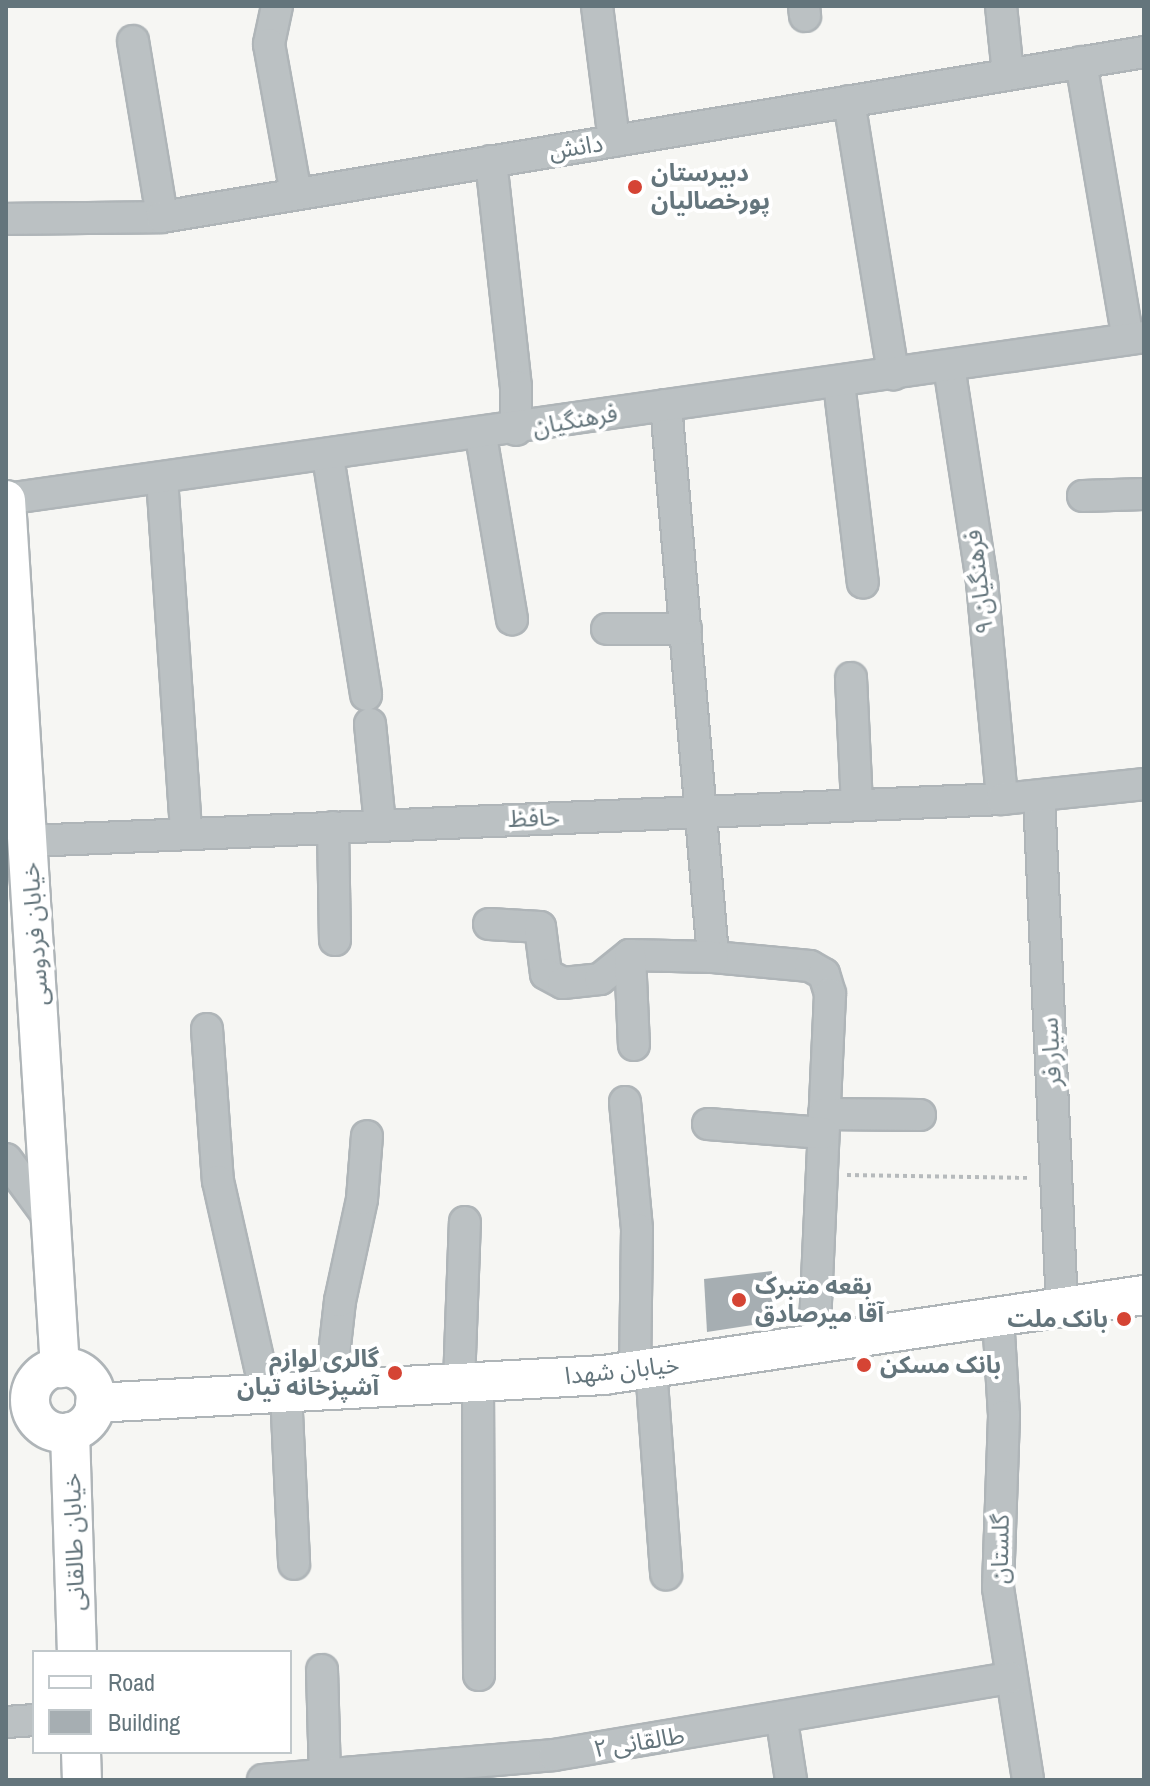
<!DOCTYPE html>
<html>
<head>
<meta charset="utf-8">
<style>
	body { margin:0 }
	#map { position:relative; width:1150px; height:1786px; overflow:hidden; background:#f6f6f3; font-family:"Archivo Narrow","Noto Sans Arabic",sans-serif }
	div>[style] { position:absolute }
	.building>* { inset:0; background:#a6aeb2 }
	.path>* { height:4px; margin-top:-2px; transform-origin:0; background:repeating-linear-gradient(90deg,#b6babc 0 4px,transparent 0 8px) }
	.roads { filter:drop-shadow(2px 0 #afb5b8) drop-shadow(-2px 0 #afb5b8) drop-shadow(0 2px #afb5b8) drop-shadow(0 -2px #afb5b8) }
	.minor>* { height:30px; margin:-15px; padding:0 15px; transform-origin:15px; border-radius:15px; background:#bbc1c3 }
	.major>* { height:38px; margin:-19px; padding:0 19px; transform-origin:19px; border-radius:19px; background:#fff }
	.major>.ring { margin:-19px; padding:0; box-sizing:content-box; background:none; border:38px solid #fff; border-radius:50% }
	.dots>* { width:22px; height:22px; translate:-50% -50%; box-sizing:border-box; border:4px solid #fff; border-radius:50% }
	span { translate:-50% -50%; white-space:nowrap; text-align:center; line-height:1.15; -webkit-text-stroke:8px #fff; paint-order:stroke }
	.street-label { font-size:24px; color:#64757c }
	.poi-label { font-size:24px; color:#64757c; font-weight:700 }
	.left { translate:0 -50%; text-align:left }
	.right { translate:-100% -50%; text-align:right }
	.frame { position:absolute; inset:0; border:8px solid #64757c; pointer-events:none }
	.legend { position:absolute; left:32px; top:1650px; width:260px; height:104px; box-sizing:border-box; background:#fff; border:2px solid #c1c8cb; margin:0; padding:10px 14px; list-style:none; font-size:24px; color:#64757c }
	.legend li { display:flex; align-items:center; gap:16px; height:40px }
	.legend b { width:40px; border:2px solid #c1c8cb }
</style>
</head>
<body>
<div id="map">
	<div class="building">
		<i style="clip-path:polygon(772px 1271px,773px 1322px,707px 1332px,704px 1279px)"></i>
	</div>
	<div class="path">
		<i style="left:847px;top:1175px;width:183px;rotate:0.9deg"></i>
	</div>
	<div class="roads">
		<div class="minor">
			<i style="left:277px;top:6px;width:39px;rotate:102deg"></i>
			<i style="left:269px;top:44px;width:152px;rotate:79.8deg"></i>
			<i style="left:597px;top:6px;width:136px;rotate:82.8deg"></i>
			<i style="left:804px;top:6px;width:10px;rotate:84deg"></i>
			<i style="left:1001px;top:6px;width:68px;rotate:84.1deg"></i>
			<i style="left:133px;top:41px;width:178px;rotate:80.6deg"></i>
			<i style="left:1081px;top:62px;width:281px;rotate:80.4deg"></i>
			<i style="left:849px;top:101px;width:277px;rotate:80.8deg"></i>
			<i style="left:491px;top:161px;width:226px;rotate:83.7deg"></i>
			<i style="left:516px;top:386px;width:44px;rotate:90deg"></i>
			<i style="left:6px;top:219px;width:156px;rotate:-0.7deg"></i>
			<i style="left:162px;top:217px;width:996px;rotate:-9.54deg"></i>
			<i style="left:949px;top:366px;width:219px;rotate:81.3deg"></i>
			<i style="left:982px;top:582px;width:218px;rotate:84.7deg"></i>
			<i style="left:839px;top:383px;width:201px;rotate:83.2deg"></i>
			<i style="left:666px;top:405px;width:554px;rotate:85.13deg"></i>
			<i style="left:713px;top:957px;width:97px;rotate:5.3deg"></i>
			<i style="left:810px;top:966px;width:16px;rotate:30deg"></i>
			<i style="left:824px;top:974px;width:21px;rotate:73deg"></i>
			<i style="left:830px;top:994px;width:350px;rotate:92.6deg"></i>
			<i style="left:481px;top:436px;width:186px;rotate:80.4deg"></i>
			<i style="left:328px;top:457px;width:241px;rotate:80.9deg"></i>
			<i style="left:162px;top:478px;width:355px;rotate:86.1deg"></i>
			<i style="left:1083px;top:496px;width:61px;rotate:-1.9deg"></i>
			<i style="left:6px;top:499px;width:1149px;rotate:-8.1deg"></i>
			<i style="left:607px;top:629px;width:79px"></i>
			<i style="left:851px;top:678px;width:126px;rotate:87.3deg"></i>
			<i style="left:370px;top:724px;width:100px;rotate:84.3deg"></i>
			<i style="left:1039px;top:796px;width:512px;rotate:87.42deg"></i>
			<i style="left:333px;top:827px;width:113px;rotate:89deg"></i>
			<i style="left:29px;top:841px;width:974px;rotate:-2.47deg"></i>
			<i style="left:1002px;top:799px;width:143px;rotate:-6deg"></i>
			<i style="left:489px;top:924px;width:51px;rotate:3.4deg"></i>
			<i style="left:540px;top:927px;width:47px;rotate:82.7deg"></i>
			<i style="left:546px;top:974px;width:19px;rotate:28deg"></i>
			<i style="left:563px;top:983px;width:37px;rotate:-6deg"></i>
			<i style="left:600px;top:979px;width:38px;rotate:-39deg"></i>
			<i style="left:630px;top:955px;width:83px;rotate:1.4deg"></i>
			<i style="left:630px;top:955px;width:90px;rotate:87.5deg"></i>
			<i style="left:207px;top:1029px;width:152px;rotate:85.9deg"></i>
			<i style="left:218px;top:1181px;width:218px;rotate:77.3deg"></i>
			<i style="left:625px;top:1102px;width:128px;rotate:84.6deg"></i>
			<i style="left:637px;top:1229px;width:142px;rotate:90.8deg"></i>
			<i style="left:824px;top:1114px;width:96px;rotate:0.6deg"></i>
			<i style="left:708px;top:1124px;width:115px;rotate:4.5deg"></i>
			<i style="left:6px;top:1159px;width:79px;rotate:53.7deg"></i>
			<i style="left:998px;top:1317px;width:99px;rotate:86.5deg"></i>
			<i style="left:1004px;top:1416px;width:172px;rotate:92deg"></i>
			<i style="left:998px;top:1588px;width:194px;rotate:81.1deg"></i>
			<i style="left:651px;top:1368px;width:207px;rotate:85.8deg"></i>
			<i style="left:478px;top:1382px;width:293px;rotate:89.8deg"></i>
			<i style="left:459px;top:1383px;width:161px;rotate:-87.9deg"></i>
			<i style="left:330px;top:1390px;width:90px;rotate:-83.6deg"></i>
			<i style="left:340px;top:1301px;width:104px;rotate:-77.8deg"></i>
			<i style="left:362px;top:1199px;width:63px;rotate:-85.5deg"></i>
			<i style="left:286px;top:1392px;width:172px;rotate:87.3deg"></i>
			<i style="left:322px;top:1670px;width:105px;rotate:88.4deg"></i>
			<i style="left:782px;top:1721px;width:60px;rotate:81.3deg"></i>
			<i style="left:6px;top:1722px;width:28px;rotate:-4deg"></i>
			<i style="left:263px;top:1780px;width:292px;rotate:-4.9deg"></i>
			<i style="left:554px;top:1755px;width:463px;rotate:-9.6deg"></i>
		</div>
		<div class="major">
			<i style="left:6px;top:500px;width:870px;rotate:86.44deg"></i>
			<i class="ring" style="left:30px;top:1367px;width:28px;height:28px"></i>
			<i style="left:95px;top:1403px;width:510px;rotate:-3.15deg"></i>
			<i style="left:604px;top:1375px;width:546px;rotate:-8.43deg"></i>
			<i style="left:70px;top:1432px;width:220px;rotate:88.2deg"></i>
			<i style="left:81px;top:1752px;width:28px;rotate:88deg"></i>
		</div>
	</div>
	<div class="dots">
		<i style="left:635px;top:187px;background:#d54434"></i>
		<i style="left:739px;top:1300px;background:#d54434"></i>
		<i style="left:1124px;top:1319px;background:#d54434"></i>
		<i style="left:864px;top:1365px;background:#d54434"></i>
		<i style="left:395px;top:1373px;background:#d54434"></i>
	</div>
	<div class="street-label">
		<span style="left:576px;top:147px;rotate:-9deg">دانش</span>
		<span style="left:575px;top:420px;rotate:-10deg">فرهنگیان</span>
		<span style="left:979px;top:582px;rotate:-97deg">فرهنگیان ۹</span>
		<span style="left:534px;top:818px;rotate:-2deg">حافظ</span>
		<span style="left:35px;top:934px;rotate:-94deg">خیابان فردوسی</span>
		<span style="left:1051px;top:1052px;rotate:-93deg">سیار فر</span>
		<span style="left:622px;top:1370px;rotate:-6deg">خیابان شهدا</span>
		<span style="left:74px;top:1542px;rotate:-92deg">خیابان طالقانی</span>
		<span style="left:1000px;top:1549px;rotate:-89deg">گلستان</span>
		<span style="left:639px;top:1742px;rotate:-9deg">طالقانی ۲</span>
	</div>
	<div class="poi-label">
		<span class="left" style="left:651px;top:187px">دبیرستان<br>پورخصالیان</span>
		<span class="left" style="left:755px;top:1300px">بقعه متبرک<br>آقا میرصادق</span>
		<span class="right" style="left:1108px;top:1319px">بانک ملت</span>
		<span class="right" style="left:379px;top:1373px">گالری لوازم<br>آشپزخانه تیان</span>
		<span class="left" style="left:880px;top:1365px">بانک مسکن</span>
	</div>
	<div class="frame"></div>
	<ul class="legend">
	<li><b style="height:10px;background:#fff"></b>Road</li>
	<li><b style="height:22px;background:#a6aeb2"></b>Building</li>
	</ul>
</div>
</body>
</html>
